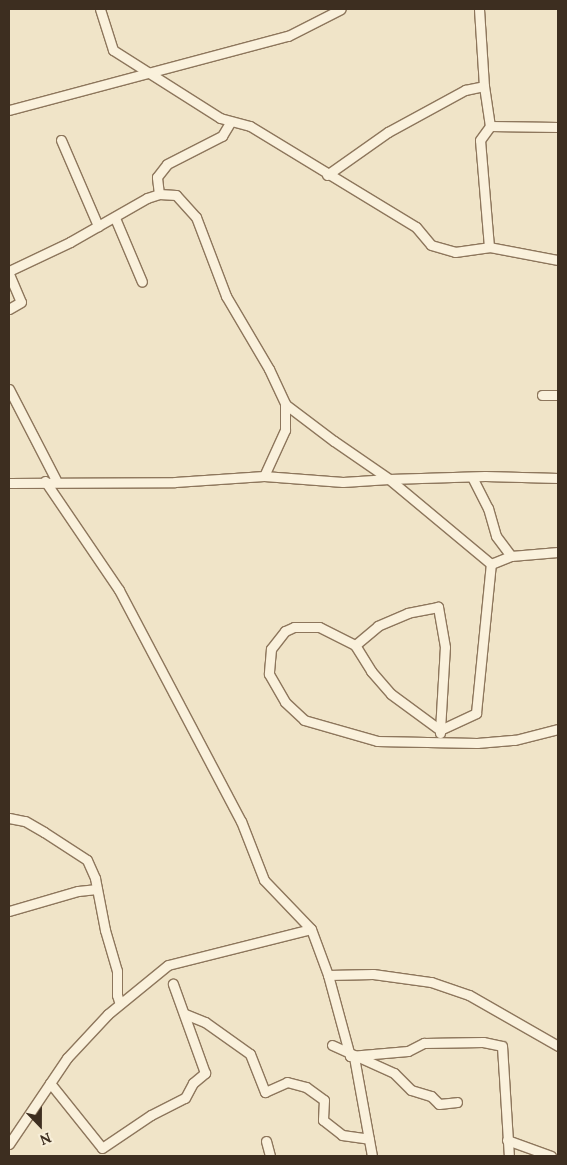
<!DOCTYPE html>
<html>
<head>
<meta charset="utf-8">
<style>
	body { margin:0 }
	#map { position:relative; width:567px; height:1165px; overflow:hidden; background:#f0e4c8; font-family:Lora,serif }
	div>[style] { position:absolute }
	.roads { filter:drop-shadow(1px 0 #8d765c) drop-shadow(-1px 0 #8d765c) drop-shadow(0 1px #8d765c) drop-shadow(0 -1px #8d765c) }
	.minor>* { height:9px; margin:-4.5px; padding:0 4.5px; transform-origin:4.5px; border-radius:4.5px; background:#faf1dc }
	span { translate:-50% -50%; white-space:nowrap; text-align:center; line-height:1.15; -webkit-text-stroke:4.5px #f7eed8; paint-order:stroke }
	.frame { position:absolute; inset:0; border:10px solid #3d2e20; pointer-events:none }
	.north { position:absolute; left:15px; top:1100px; width:50px; height:50px; -webkit-text-stroke:4px #f7eed8; paint-order:stroke; rotate:158deg; font-size:14px; font-weight:700; line-height:20px; text-align:center; color:#3d2e20 }
	.north::after { content:''; display:block; margin:auto; width:18px; height:22px; background:#3d2e20; clip-path:polygon(50% 0,100% 100%,50% 72%,0 100%) }
</style>
</head>
<body>
<div id="map">
	<div class="roads">
		<div class="minor">
			<i style="left:100px;top:9px;width:43px;rotate:72.4deg"></i>
			<i style="left:113px;top:50px;width:127px;rotate:32.4deg"></i>
			<i style="left:220px;top:118px;width:31px;rotate:15deg"></i>
			<i style="left:250px;top:126px;width:194px;rotate:31.3deg"></i>
			<i style="left:416px;top:227px;width:23px;rotate:50deg"></i>
			<i style="left:431px;top:245px;width:25px;rotate:16deg"></i>
			<i style="left:455px;top:252px;width:34px;rotate:-8deg"></i>
			<i style="left:489px;top:247px;width:70px;rotate:10.7deg"></i>
			<i style="left:479px;top:9px;width:77px;rotate:86.3deg"></i>
			<i style="left:9px;top:110px;width:289px;rotate:-14.9deg"></i>
			<i style="left:288px;top:36px;width:59px;rotate:-27deg"></i>
			<i style="left:61px;top:140px;width:94px;rotate:66.7deg"></i>
			<i style="left:327px;top:175px;width:75px;rotate:-35.2deg"></i>
			<i style="left:388px;top:132px;width:88px;rotate:-28.6deg"></i>
			<i style="left:465px;top:90px;width:19px;rotate:-12deg"></i>
			<i style="left:484px;top:86px;width:40px;rotate:81.5deg"></i>
			<i style="left:490px;top:126px;width:68px;rotate:0.8deg"></i>
			<i style="left:159px;top:194px;width:17px;rotate:-97deg"></i>
			<i style="left:157px;top:177px;width:16px;rotate:-52deg"></i>
			<i style="left:167px;top:164px;width:62px;rotate:-27deg"></i>
			<i style="left:222px;top:136px;width:17px;rotate:-59deg"></i>
			<i style="left:115px;top:218px;width:69px;rotate:67.1deg"></i>
			<i style="left:489px;top:247px;width:107px;rotate:-94.8deg"></i>
			<i style="left:480px;top:140px;width:17px;rotate:-54deg"></i>
			<i style="left:9px;top:271px;width:68px;rotate:-25.4deg"></i>
			<i style="left:70px;top:242px;width:89px;rotate:-29.7deg"></i>
			<i style="left:147px;top:198px;width:13px;rotate:-18deg"></i>
			<i style="left:159px;top:194px;width:17px;rotate:3deg"></i>
			<i style="left:176px;top:195px;width:30px;rotate:48deg"></i>
			<i style="left:196px;top:217px;width:85px;rotate:69.2deg"></i>
			<i style="left:226px;top:296px;width:85px;rotate:59.5deg"></i>
			<i style="left:269px;top:369px;width:38px;rotate:65deg"></i>
			<i style="left:285px;top:404px;width:61px;rotate:37.1deg"></i>
			<i style="left:334px;top:441px;width:67px;rotate:34.6deg"></i>
			<i style="left:389px;top:479px;width:96px;rotate:-1.8deg"></i>
			<i style="left:485px;top:476px;width:73px;rotate:1.6deg"></i>
			<i style="left:9px;top:274px;width:30px;rotate:67deg"></i>
			<i style="left:21px;top:302px;width:14px;rotate:150deg"></i>
			<i style="left:9px;top:389px;width:102px;rotate:62.7deg"></i>
			<i style="left:542px;top:395px;width:16px"></i>
			<i style="left:264px;top:476px;width:51px;rotate:-65.5deg"></i>
			<i style="left:285px;top:430px;width:26px;rotate:-90deg"></i>
			<i style="left:472px;top:477px;width:35px;rotate:63deg"></i>
			<i style="left:488px;top:508px;width:29px;rotate:74deg"></i>
			<i style="left:496px;top:536px;width:25px;rotate:53deg"></i>
			<i style="left:45px;top:481px;width:132px;rotate:55.8deg"></i>
			<i style="left:119px;top:590px;width:261px;rotate:62.2deg"></i>
			<i style="left:241px;top:821px;width:63px;rotate:68.7deg"></i>
			<i style="left:264px;top:880px;width:68px;rotate:46.2deg"></i>
			<i style="left:9px;top:483px;width:166px;rotate:-0.3deg"></i>
			<i style="left:175px;top:482px;width:89px;rotate:-3.9deg"></i>
			<i style="left:264px;top:476px;width:79px;rotate:4.3deg"></i>
			<i style="left:343px;top:482px;width:46px;rotate:-3.7deg"></i>
			<i style="left:389px;top:479px;width:133px;rotate:39.8deg"></i>
			<i style="left:491px;top:564px;width:22px;rotate:-22deg"></i>
			<i style="left:511px;top:556px;width:47px;rotate:-4.9deg"></i>
			<i style="left:355px;top:645px;width:31px;rotate:58deg"></i>
			<i style="left:371px;top:671px;width:30px;rotate:49deg"></i>
			<i style="left:391px;top:694px;width:61px;rotate:36.3deg"></i>
			<i style="left:440px;top:730px;width:83px;rotate:-86.6deg"></i>
			<i style="left:445px;top:647px;width:41px;rotate:-99.9deg"></i>
			<i style="left:438px;top:607px;width:31px;rotate:169deg"></i>
			<i style="left:408px;top:613px;width:33px;rotate:157deg"></i>
			<i style="left:378px;top:626px;width:30px;rotate:140deg"></i>
			<i style="left:355px;top:645px;width:40px;rotate:-153.4deg"></i>
			<i style="left:319px;top:627px;width:25px;rotate:180deg"></i>
			<i style="left:294px;top:627px;width:10px;rotate:156deg"></i>
			<i style="left:285px;top:631px;width:23px;rotate:128deg"></i>
			<i style="left:271px;top:649px;width:25px;rotate:95deg"></i>
			<i style="left:269px;top:674px;width:32px;rotate:60deg"></i>
			<i style="left:285px;top:702px;width:26px;rotate:43deg"></i>
			<i style="left:304px;top:720px;width:76px;rotate:16deg"></i>
			<i style="left:377px;top:741px;width:100px;rotate:1.1deg"></i>
			<i style="left:477px;top:743px;width:38px;rotate:-5deg"></i>
			<i style="left:515px;top:740px;width:44px;rotate:-14.3deg"></i>
			<i style="left:440px;top:733px;width:3px;rotate:-90deg"></i>
			<i style="left:440px;top:730px;width:40px;rotate:-25deg"></i>
			<i style="left:476px;top:713px;width:150px;rotate:-84.3deg"></i>
			<i style="left:9px;top:818px;width:16px;rotate:11deg"></i>
			<i style="left:25px;top:821px;width:22px;rotate:30deg"></i>
			<i style="left:44px;top:832px;width:51px;rotate:33.1deg"></i>
			<i style="left:87px;top:860px;width:20px;rotate:66deg"></i>
			<i style="left:95px;top:878px;width:53px;rotate:79.1deg"></i>
			<i style="left:105px;top:930px;width:43px;rotate:73.7deg"></i>
			<i style="left:117px;top:971px;width:24px;rotate:90deg"></i>
			<i style="left:117px;top:995px;width:9px;rotate:72deg"></i>
			<i style="left:9px;top:911px;width:72px;rotate:-16.2deg"></i>
			<i style="left:78px;top:891px;width:19px;rotate:-6deg"></i>
			<i style="left:328px;top:975px;width:45px;rotate:-1.3deg"></i>
			<i style="left:373px;top:974px;width:59px;rotate:7.9deg"></i>
			<i style="left:431px;top:982px;width:40px;rotate:18.9deg"></i>
			<i style="left:469px;top:995px;width:103px;rotate:29.8deg"></i>
			<i style="left:185px;top:1014px;width:22px;rotate:22deg"></i>
			<i style="left:205px;top:1022px;width:55px;rotate:35.4deg"></i>
			<i style="left:250px;top:1054px;width:41px;rotate:68.5deg"></i>
			<i style="left:265px;top:1092px;width:24px;rotate:-24deg"></i>
			<i style="left:287px;top:1082px;width:20px;rotate:15deg"></i>
			<i style="left:306px;top:1087px;width:22px;rotate:36deg"></i>
			<i style="left:324px;top:1100px;width:20px;rotate:93deg"></i>
			<i style="left:323px;top:1120px;width:24px;rotate:38deg"></i>
			<i style="left:342px;top:1135px;width:27px;rotate:8deg"></i>
			<i style="left:332px;top:1045px;width:68px;rotate:24.3deg"></i>
			<i style="left:394px;top:1073px;width:24px;rotate:45deg"></i>
			<i style="left:411px;top:1090px;width:21px;rotate:17deg"></i>
			<i style="left:431px;top:1096px;width:11px;rotate:45deg"></i>
			<i style="left:439px;top:1104px;width:18px;rotate:-6deg"></i>
			<i style="left:354px;top:1057px;width:101px;rotate:79.7deg"></i>
			<i style="left:50px;top:1083px;width:83px;rotate:51.3deg"></i>
			<i style="left:102px;top:1148px;width:59px;rotate:-34deg"></i>
			<i style="left:151px;top:1115px;width:38px;rotate:-27deg"></i>
			<i style="left:185px;top:1098px;width:17px;rotate:-62deg"></i>
			<i style="left:193px;top:1083px;width:16px;rotate:-40deg"></i>
			<i style="left:205px;top:1073px;width:95px;rotate:-109.8deg"></i>
			<i style="left:507px;top:1140px;width:47px;rotate:20deg"></i>
			<i style="left:266px;top:1141px;width:16px;rotate:75deg"></i>
			<i style="left:9px;top:1144px;width:104px;rotate:-56deg"></i>
			<i style="left:67px;top:1058px;width:60px;rotate:-47deg"></i>
			<i style="left:108px;top:1014px;width:77px;rotate:-39.2deg"></i>
			<i style="left:168px;top:965px;width:147px;rotate:-14.1deg"></i>
			<i style="left:311px;top:929px;width:49px;rotate:69.7deg"></i>
			<i style="left:328px;top:975px;width:84px;rotate:74.8deg"></i>
			<i style="left:350px;top:1056px;width:58px;rotate:-4.9deg"></i>
			<i style="left:408px;top:1051px;width:18px;rotate:-27deg"></i>
			<i style="left:424px;top:1043px;width:59px;rotate:-1deg"></i>
			<i style="left:483px;top:1042px;width:19px;rotate:12deg"></i>
			<i style="left:502px;top:1046px;width:110px;rotate:86.4deg"></i>
		</div>
	</div>
	<div class="frame"></div>
	<div class="north">N</div>
</div>
</body>
</html>
